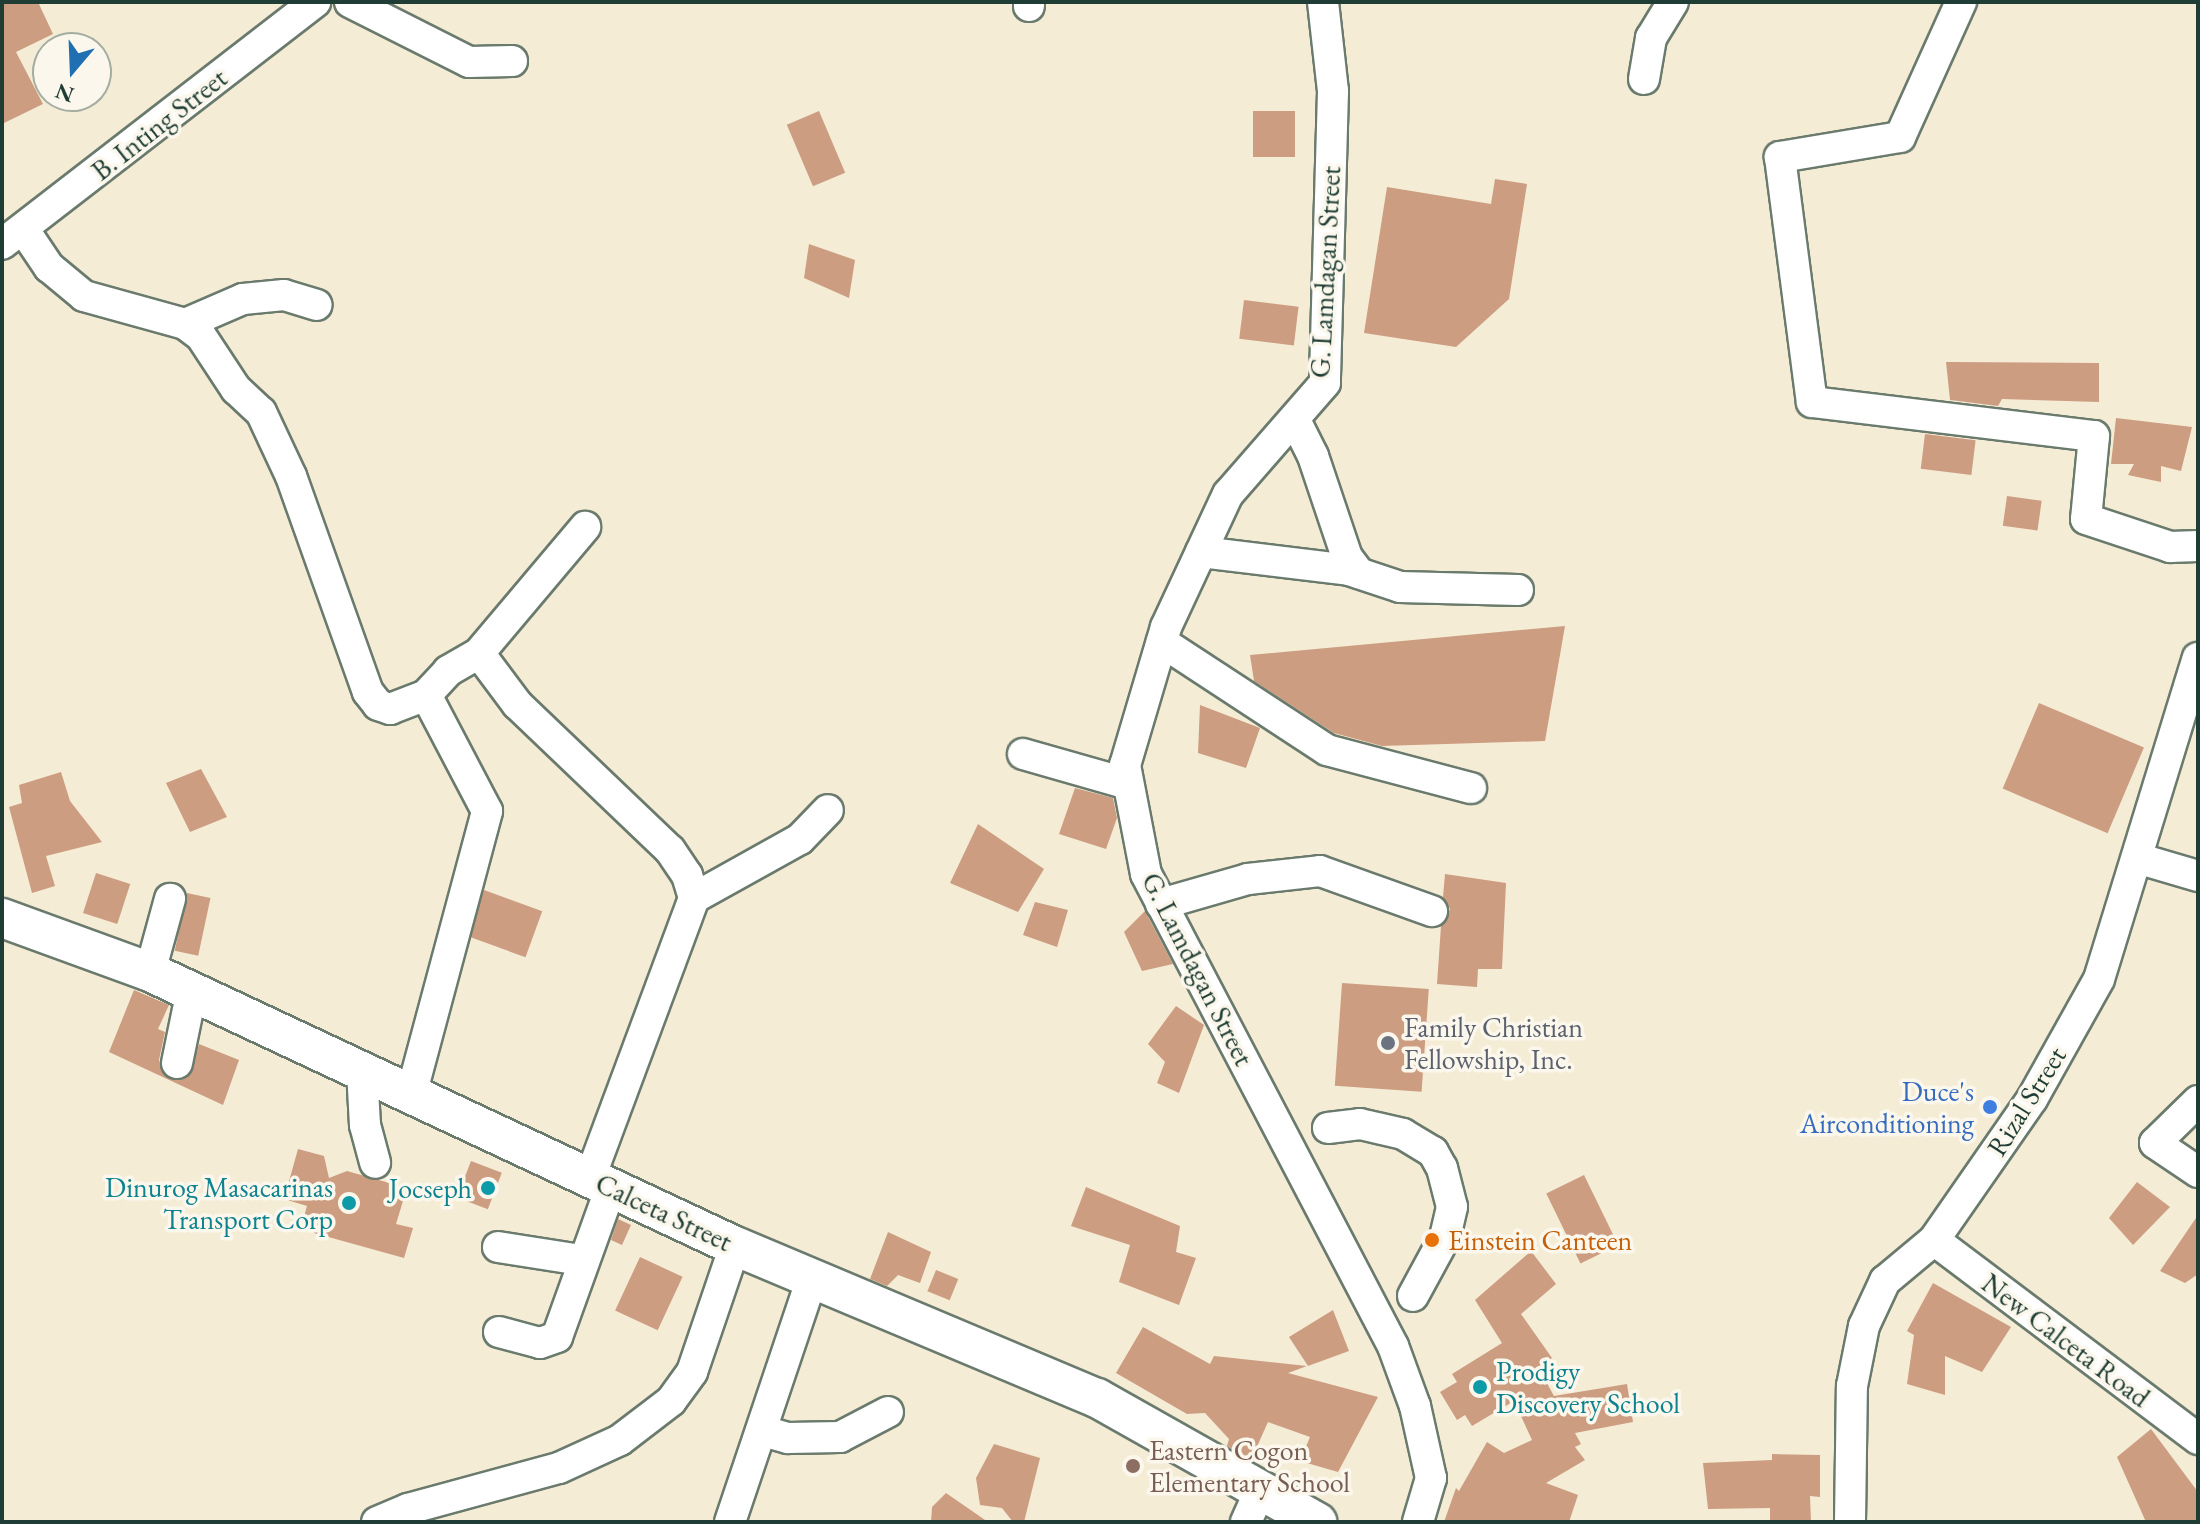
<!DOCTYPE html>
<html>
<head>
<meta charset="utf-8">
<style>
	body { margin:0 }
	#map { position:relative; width:2200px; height:1524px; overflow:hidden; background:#f5ecd6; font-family:"EB Garamond",serif }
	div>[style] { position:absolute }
	.building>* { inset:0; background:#cc9d81; transform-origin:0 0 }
	.roads { filter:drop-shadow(2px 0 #6a7a6d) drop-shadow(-2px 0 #6a7a6d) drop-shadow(0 2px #6a7a6d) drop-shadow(0 -2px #6a7a6d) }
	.minor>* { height:30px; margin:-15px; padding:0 15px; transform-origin:15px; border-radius:15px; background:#fff }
	.major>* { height:38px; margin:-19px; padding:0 19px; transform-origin:19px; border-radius:19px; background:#fff }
	.dots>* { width:22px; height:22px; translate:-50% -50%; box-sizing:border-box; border:4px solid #fbf7ec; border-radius:50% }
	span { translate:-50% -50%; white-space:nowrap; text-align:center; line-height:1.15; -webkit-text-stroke:7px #fbf7ec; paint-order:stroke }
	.street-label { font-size:28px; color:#1f3d34 }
	.worship-label { font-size:28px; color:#5b616d }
	.left { translate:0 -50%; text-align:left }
	.shop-label { font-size:28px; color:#366cbe }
	.right { translate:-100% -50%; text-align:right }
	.culture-label { font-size:28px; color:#0d838f }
	.food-label { font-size:28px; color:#c56008 }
	.education-label { font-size:28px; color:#785e54 }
	.frame { position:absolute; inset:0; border:4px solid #1f3d34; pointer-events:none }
	.north { position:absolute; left:32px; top:32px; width:80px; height:80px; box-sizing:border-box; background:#fbf7ec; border:2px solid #a3ada2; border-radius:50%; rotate:199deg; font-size:22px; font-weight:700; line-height:32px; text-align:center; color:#1f3d34 }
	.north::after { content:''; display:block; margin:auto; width:28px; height:36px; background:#1f6fb2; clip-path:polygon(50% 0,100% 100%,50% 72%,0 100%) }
</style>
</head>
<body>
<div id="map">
	<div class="building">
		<i style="clip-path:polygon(2px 2px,38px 2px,53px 34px,16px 52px,43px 104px,2px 124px)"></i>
		<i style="left:819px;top:111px;width:67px;height:35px;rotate:67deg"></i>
		<i style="left:1253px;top:111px;width:42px;height:46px"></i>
		<i style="clip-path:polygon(1495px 179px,1527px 184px,1509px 299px,1456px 347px,1364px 333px,1387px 187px,1491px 204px)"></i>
		<i style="clip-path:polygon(809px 244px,855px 260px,849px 298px,804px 278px)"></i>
		<i style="left:1244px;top:300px;width:55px;height:39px;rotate:7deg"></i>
		<i style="clip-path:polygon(1946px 362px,2099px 363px,2099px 402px,2002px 399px,1998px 406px,1950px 400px)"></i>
		<i style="clip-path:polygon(2116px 418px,2192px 427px,2181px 471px,2161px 466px,2161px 482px,2128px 475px,2134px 464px,2111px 464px)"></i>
		<i style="left:1925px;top:434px;width:51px;height:35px;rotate:7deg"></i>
		<i style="left:2007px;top:496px;width:35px;height:30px;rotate:8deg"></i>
		<i style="clip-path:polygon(1565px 626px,1545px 741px,1382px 746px,1334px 733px,1254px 681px,1250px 655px)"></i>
		<i style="left:2039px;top:703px;width:114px;height:93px;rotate:23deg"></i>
		<i style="clip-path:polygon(1200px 705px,1260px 728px,1246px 768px,1198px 753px)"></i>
		<i style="clip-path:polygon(201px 769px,227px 817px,190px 832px,166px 783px)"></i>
		<i style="clip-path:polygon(61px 772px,70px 801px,102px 842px,46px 856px,55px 886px,32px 893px,9px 807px,22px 803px,19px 785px)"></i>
		<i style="clip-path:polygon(1075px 788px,1113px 798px,1117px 818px,1106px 849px,1059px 834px)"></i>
		<i style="clip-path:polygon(978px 824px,1044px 869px,1018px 912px,950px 883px)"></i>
		<i style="left:96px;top:873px;width:36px;height:42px;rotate:18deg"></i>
		<i style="clip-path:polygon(1445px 874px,1506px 883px,1502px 969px,1478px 969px,1477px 987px,1437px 984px,1441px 926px,1450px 909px,1443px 897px)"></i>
		<i style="left:484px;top:890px;width:62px;height:49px;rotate:20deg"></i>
		<i style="left:187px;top:893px;width:24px;height:59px;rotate:12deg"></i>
		<i style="clip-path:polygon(1035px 902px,1068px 910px,1057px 947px,1023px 935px)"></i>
		<i style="clip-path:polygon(1145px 911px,1173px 964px,1142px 971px,1124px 932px)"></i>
		<i style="left:1342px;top:983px;width:87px;height:103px;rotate:4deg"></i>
		<i style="clip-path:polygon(134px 990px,169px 1005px,158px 1029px,165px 1032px,159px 1060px,166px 1077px,182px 1080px,190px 1075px,199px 1044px,239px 1060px,223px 1105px,109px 1052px)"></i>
		<i style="clip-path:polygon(1176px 1006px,1204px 1025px,1179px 1093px,1157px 1083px,1165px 1062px,1148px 1044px)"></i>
		<i style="clip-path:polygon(298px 1149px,324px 1156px,329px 1178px,347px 1171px,407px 1188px,396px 1224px,413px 1228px,404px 1258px,314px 1233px,316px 1224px,303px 1220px,307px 1206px,284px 1199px)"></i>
		<i style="left:471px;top:1161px;width:33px;height:39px;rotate:21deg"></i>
		<i style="left:1584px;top:1175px;width:78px;height:42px;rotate:64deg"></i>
		<i style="clip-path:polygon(2137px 1182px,2170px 1207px,2133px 1245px,2109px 1218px)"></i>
		<i style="clip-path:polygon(1086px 1187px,1180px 1226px,1176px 1252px,1196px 1258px,1179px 1305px,1119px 1282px,1130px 1245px,1071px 1226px)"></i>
		<i style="clip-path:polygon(2198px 1215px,2198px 1274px,2185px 1283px,2160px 1271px)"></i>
		<i style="clip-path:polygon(618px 1219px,631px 1225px,622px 1245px,611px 1240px)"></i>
		<i style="clip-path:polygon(888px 1232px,931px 1252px,920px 1283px,898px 1275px,887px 1286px,870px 1279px)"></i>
		<i style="clip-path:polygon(1531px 1251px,1556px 1284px,1521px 1314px,1552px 1358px,1538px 1367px,1554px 1396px,1627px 1384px,1633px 1422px,1575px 1433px,1581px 1444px,1575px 1447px,1585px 1460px,1546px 1483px,1578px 1495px,1569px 1522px,1444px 1522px,1456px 1488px,1459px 1491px,1487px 1442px,1504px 1453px,1532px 1440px,1514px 1401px,1472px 1426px,1465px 1415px,1457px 1420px,1440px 1392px,1457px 1382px,1452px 1374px,1502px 1343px,1475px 1300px)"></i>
		<i style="left:640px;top:1257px;width:47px;height:59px;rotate:25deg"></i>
		<i style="left:936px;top:1270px;width:24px;height:23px;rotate:22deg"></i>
		<i style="clip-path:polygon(1933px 1283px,2011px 1327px,1982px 1372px,1945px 1356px,1945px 1395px,1907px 1384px,1914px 1335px,1907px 1331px)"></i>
		<i style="clip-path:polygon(1333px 1310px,1349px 1351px,1308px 1366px,1289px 1337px)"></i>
		<i style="clip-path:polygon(1143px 1327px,1210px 1364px,1214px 1356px,1307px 1366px,1288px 1373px,1378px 1397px,1338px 1472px,1300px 1461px,1310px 1437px,1268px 1422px,1251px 1460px,1227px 1446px,1229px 1439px,1205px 1413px,1187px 1414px,1116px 1373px)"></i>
		<i style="clip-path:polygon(2151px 1429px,2198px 1492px,2198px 1522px,2146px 1522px,2117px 1457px)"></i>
		<i style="clip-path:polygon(994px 1444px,1040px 1458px,1024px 1522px,1013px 1522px,1002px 1508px,980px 1505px,976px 1478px)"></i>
		<i style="clip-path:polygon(1772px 1454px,1820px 1455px,1820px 1497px,1810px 1496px,1811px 1522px,1770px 1522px,1770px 1508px,1708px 1509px,1703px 1463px,1772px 1460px)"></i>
		<i style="clip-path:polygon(946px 1493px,988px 1522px,931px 1522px,932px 1507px)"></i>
	</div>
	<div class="roads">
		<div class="minor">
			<i style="left:350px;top:2px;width:133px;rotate:26.8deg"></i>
			<i style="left:469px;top:62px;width:43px;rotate:-1.3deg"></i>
			<i style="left:1323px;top:2px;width:90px;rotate:83.6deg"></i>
			<i style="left:1333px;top:91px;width:292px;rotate:91.6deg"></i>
			<i style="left:1325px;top:383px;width:147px;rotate:131.1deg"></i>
			<i style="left:1228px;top:494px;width:147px;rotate:115deg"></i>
			<i style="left:1166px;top:627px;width:144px;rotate:106.5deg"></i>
			<i style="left:1125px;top:765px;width:111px;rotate:79.1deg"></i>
			<i style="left:1146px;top:874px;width:533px;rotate:62.38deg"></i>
			<i style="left:1393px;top:1346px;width:64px;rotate:69.9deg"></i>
			<i style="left:1415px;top:1406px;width:74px;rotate:77.5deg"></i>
			<i style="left:1431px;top:1478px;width:46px;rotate:106.5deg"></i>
			<i style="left:1961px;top:2px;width:148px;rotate:114.3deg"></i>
			<i style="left:1900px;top:137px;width:122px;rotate:170.5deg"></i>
			<i style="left:1780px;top:157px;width:247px;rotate:82.6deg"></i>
			<i style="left:1812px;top:402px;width:284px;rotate:6.9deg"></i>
			<i style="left:2094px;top:436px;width:83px;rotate:95.5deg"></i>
			<i style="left:2086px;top:519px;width:89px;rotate:18.4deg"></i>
			<i style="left:2170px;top:547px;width:28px;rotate:-2deg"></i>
			<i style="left:1029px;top:6px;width:4px;rotate:-90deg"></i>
			<i style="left:1644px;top:79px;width:42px;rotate:-80.3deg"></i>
			<i style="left:1651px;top:38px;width:42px;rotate:-58.6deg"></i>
			<i style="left:24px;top:230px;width:45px;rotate:56deg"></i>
			<i style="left:49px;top:267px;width:45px;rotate:39.6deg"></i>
			<i style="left:84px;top:296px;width:105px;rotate:15.5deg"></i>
			<i style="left:185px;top:324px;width:20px;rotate:37deg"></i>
			<i style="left:201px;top:336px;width:64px;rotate:56.6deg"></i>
			<i style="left:236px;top:389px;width:34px;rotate:43deg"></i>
			<i style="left:261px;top:412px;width:71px;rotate:64.9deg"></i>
			<i style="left:291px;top:476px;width:229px;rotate:70.4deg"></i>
			<i style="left:368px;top:692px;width:16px;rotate:52deg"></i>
			<i style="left:378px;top:705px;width:13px;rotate:18deg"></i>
			<i style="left:390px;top:709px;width:39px;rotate:-21deg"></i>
			<i style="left:426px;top:695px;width:33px;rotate:-47deg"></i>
			<i style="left:448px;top:671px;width:36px;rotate:-30deg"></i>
			<i style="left:479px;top:653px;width:64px;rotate:53.3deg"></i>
			<i style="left:517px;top:704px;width:211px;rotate:43.7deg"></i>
			<i style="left:670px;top:850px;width:30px;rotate:56deg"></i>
			<i style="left:687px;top:875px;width:24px;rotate:73deg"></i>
			<i style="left:694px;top:898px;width:298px;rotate:110.4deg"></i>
			<i style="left:2px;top:244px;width:396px;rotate:-37.7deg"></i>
			<i style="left:185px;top:324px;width:63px;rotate:-23.3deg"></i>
			<i style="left:243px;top:299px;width:41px;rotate:-5.6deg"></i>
			<i style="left:284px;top:295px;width:34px;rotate:17deg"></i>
			<i style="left:1295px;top:420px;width:40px;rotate:63.4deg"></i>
			<i style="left:1313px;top:456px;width:107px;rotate:71.4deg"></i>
			<i style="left:1347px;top:557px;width:20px;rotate:53deg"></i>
			<i style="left:1201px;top:552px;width:149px;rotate:6.9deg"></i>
			<i style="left:1349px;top:570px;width:54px;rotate:18.4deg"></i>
			<i style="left:1400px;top:587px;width:118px;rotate:1.5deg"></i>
			<i style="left:1162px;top:642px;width:197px;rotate:33.2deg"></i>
			<i style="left:1327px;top:750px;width:149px;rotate:14.8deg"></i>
			<i style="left:479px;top:653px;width:165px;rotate:-49.9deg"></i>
			<i style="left:1023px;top:754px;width:109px;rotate:15.9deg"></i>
			<i style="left:2137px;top:858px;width:64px;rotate:16.4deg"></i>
			<i style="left:694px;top:898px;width:121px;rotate:-29.1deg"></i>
			<i style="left:800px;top:839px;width:40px;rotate:-46deg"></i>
			<i style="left:1161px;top:904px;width:91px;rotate:-16deg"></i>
			<i style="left:1248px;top:879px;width:72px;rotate:-6.3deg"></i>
			<i style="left:1320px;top:871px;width:119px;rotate:19.7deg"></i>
			<i style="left:150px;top:972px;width:76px;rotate:-74.7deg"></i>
			<i style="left:177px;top:1063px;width:75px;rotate:-78.4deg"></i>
			<i style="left:362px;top:1070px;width:55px;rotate:86.9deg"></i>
			<i style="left:365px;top:1125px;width:39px;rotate:75deg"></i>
			<i style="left:411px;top:1095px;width:294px;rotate:-75deg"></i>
			<i style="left:487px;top:811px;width:131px;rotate:-117.7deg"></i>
			<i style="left:2198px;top:1101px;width:60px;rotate:135.7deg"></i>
			<i style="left:2155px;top:1143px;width:52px;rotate:34deg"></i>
			<i style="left:1328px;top:1128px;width:32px;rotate:-7deg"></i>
			<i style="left:1360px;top:1124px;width:44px;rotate:13.1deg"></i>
			<i style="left:1403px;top:1134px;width:35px;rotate:31deg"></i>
			<i style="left:1433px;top:1152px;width:18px;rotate:61deg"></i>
			<i style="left:1442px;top:1168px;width:40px;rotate:75.6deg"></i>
			<i style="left:1452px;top:1207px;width:31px;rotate:103deg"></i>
			<i style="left:1445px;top:1237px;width:67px;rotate:118.5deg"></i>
			<i style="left:1934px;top:1240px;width:331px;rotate:37deg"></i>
			<i style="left:498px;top:1247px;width:84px;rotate:8.9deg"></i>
			<i style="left:499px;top:1332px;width:42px;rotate:15deg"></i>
			<i style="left:540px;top:1343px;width:18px;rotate:-19deg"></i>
			<i style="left:557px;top:1337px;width:159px;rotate:-70.2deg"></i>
			<i style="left:763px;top:1431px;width:26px;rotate:16deg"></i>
			<i style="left:788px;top:1438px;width:52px;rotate:-1.1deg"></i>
			<i style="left:840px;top:1437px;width:54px;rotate:-27.5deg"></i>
			<i style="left:377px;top:1522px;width:34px;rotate:-23deg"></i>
			<i style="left:408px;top:1509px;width:156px;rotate:-15.2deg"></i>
			<i style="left:559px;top:1468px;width:67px;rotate:-24.7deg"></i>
			<i style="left:620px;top:1440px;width:64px;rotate:-37.4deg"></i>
			<i style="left:671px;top:1401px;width:36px;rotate:-54deg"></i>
			<i style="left:692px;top:1372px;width:133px;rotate:-71.2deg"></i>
			<i style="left:730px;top:1522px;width:256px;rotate:-71.4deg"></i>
			<i style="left:1246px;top:1522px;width:35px;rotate:-66deg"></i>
			<i style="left:1850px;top:1522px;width:136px;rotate:-89.2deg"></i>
			<i style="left:1852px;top:1386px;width:61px;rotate:-78.7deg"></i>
			<i style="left:1864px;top:1326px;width:50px;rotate:-65deg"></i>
			<i style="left:1885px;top:1281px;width:64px;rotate:-39.9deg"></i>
			<i style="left:1934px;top:1240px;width:172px;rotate:-55.2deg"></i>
			<i style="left:2032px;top:1099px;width:137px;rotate:-60.8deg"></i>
			<i style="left:2099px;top:979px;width:336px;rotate:-72.9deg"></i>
		</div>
		<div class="major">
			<i style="left:2px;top:918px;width:158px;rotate:20deg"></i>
			<i style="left:150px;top:972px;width:646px;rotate:25.1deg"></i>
			<i style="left:735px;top:1246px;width:393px;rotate:22.8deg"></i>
			<i style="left:1097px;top:1398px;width:253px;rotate:29.4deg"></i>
		</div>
	</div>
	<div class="dots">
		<i style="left:1388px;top:1043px;background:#6b7280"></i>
		<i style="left:1990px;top:1107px;background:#3f7fe0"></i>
		<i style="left:488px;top:1188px;background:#0f9aa8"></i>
		<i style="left:349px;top:1203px;background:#0f9aa8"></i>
		<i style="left:1432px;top:1240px;background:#e8710a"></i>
		<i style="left:1480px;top:1387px;background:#0f9aa8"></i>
		<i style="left:1133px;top:1466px;background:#8d6e63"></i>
	</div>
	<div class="street-label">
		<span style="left:159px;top:124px;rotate:-38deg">B. Inting Street</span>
		<span style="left:1325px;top:272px;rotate:-87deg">G. Lamdagan Street</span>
		<span style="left:1198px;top:969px;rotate:63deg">G. Lamdagan Street</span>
		<span style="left:2026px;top:1101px;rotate:-58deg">Rizal Street</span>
		<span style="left:664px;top:1212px;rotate:25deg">Calceta Street</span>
		<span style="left:2066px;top:1340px;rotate:37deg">New Calceta Road</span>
	</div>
	<div class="worship-label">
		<span class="left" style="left:1404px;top:1043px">Family Christian<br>Fellowship, Inc.</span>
	</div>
	<div class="shop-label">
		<span class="right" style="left:1974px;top:1107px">Duce's<br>Airconditioning</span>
	</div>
	<div class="culture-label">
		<span class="right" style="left:333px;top:1203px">Dinurog Masacarinas<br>Transport Corp</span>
		<span class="right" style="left:472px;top:1188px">Jocseph</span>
		<span class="left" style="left:1496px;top:1387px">Prodigy<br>Discovery School</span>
	</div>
	<div class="food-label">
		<span class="left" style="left:1448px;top:1240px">Einstein Canteen</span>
	</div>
	<div class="education-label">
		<span class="left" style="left:1149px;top:1466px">Eastern Cogon<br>Elementary School</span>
	</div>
	<div class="frame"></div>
	<div class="north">N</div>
</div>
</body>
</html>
